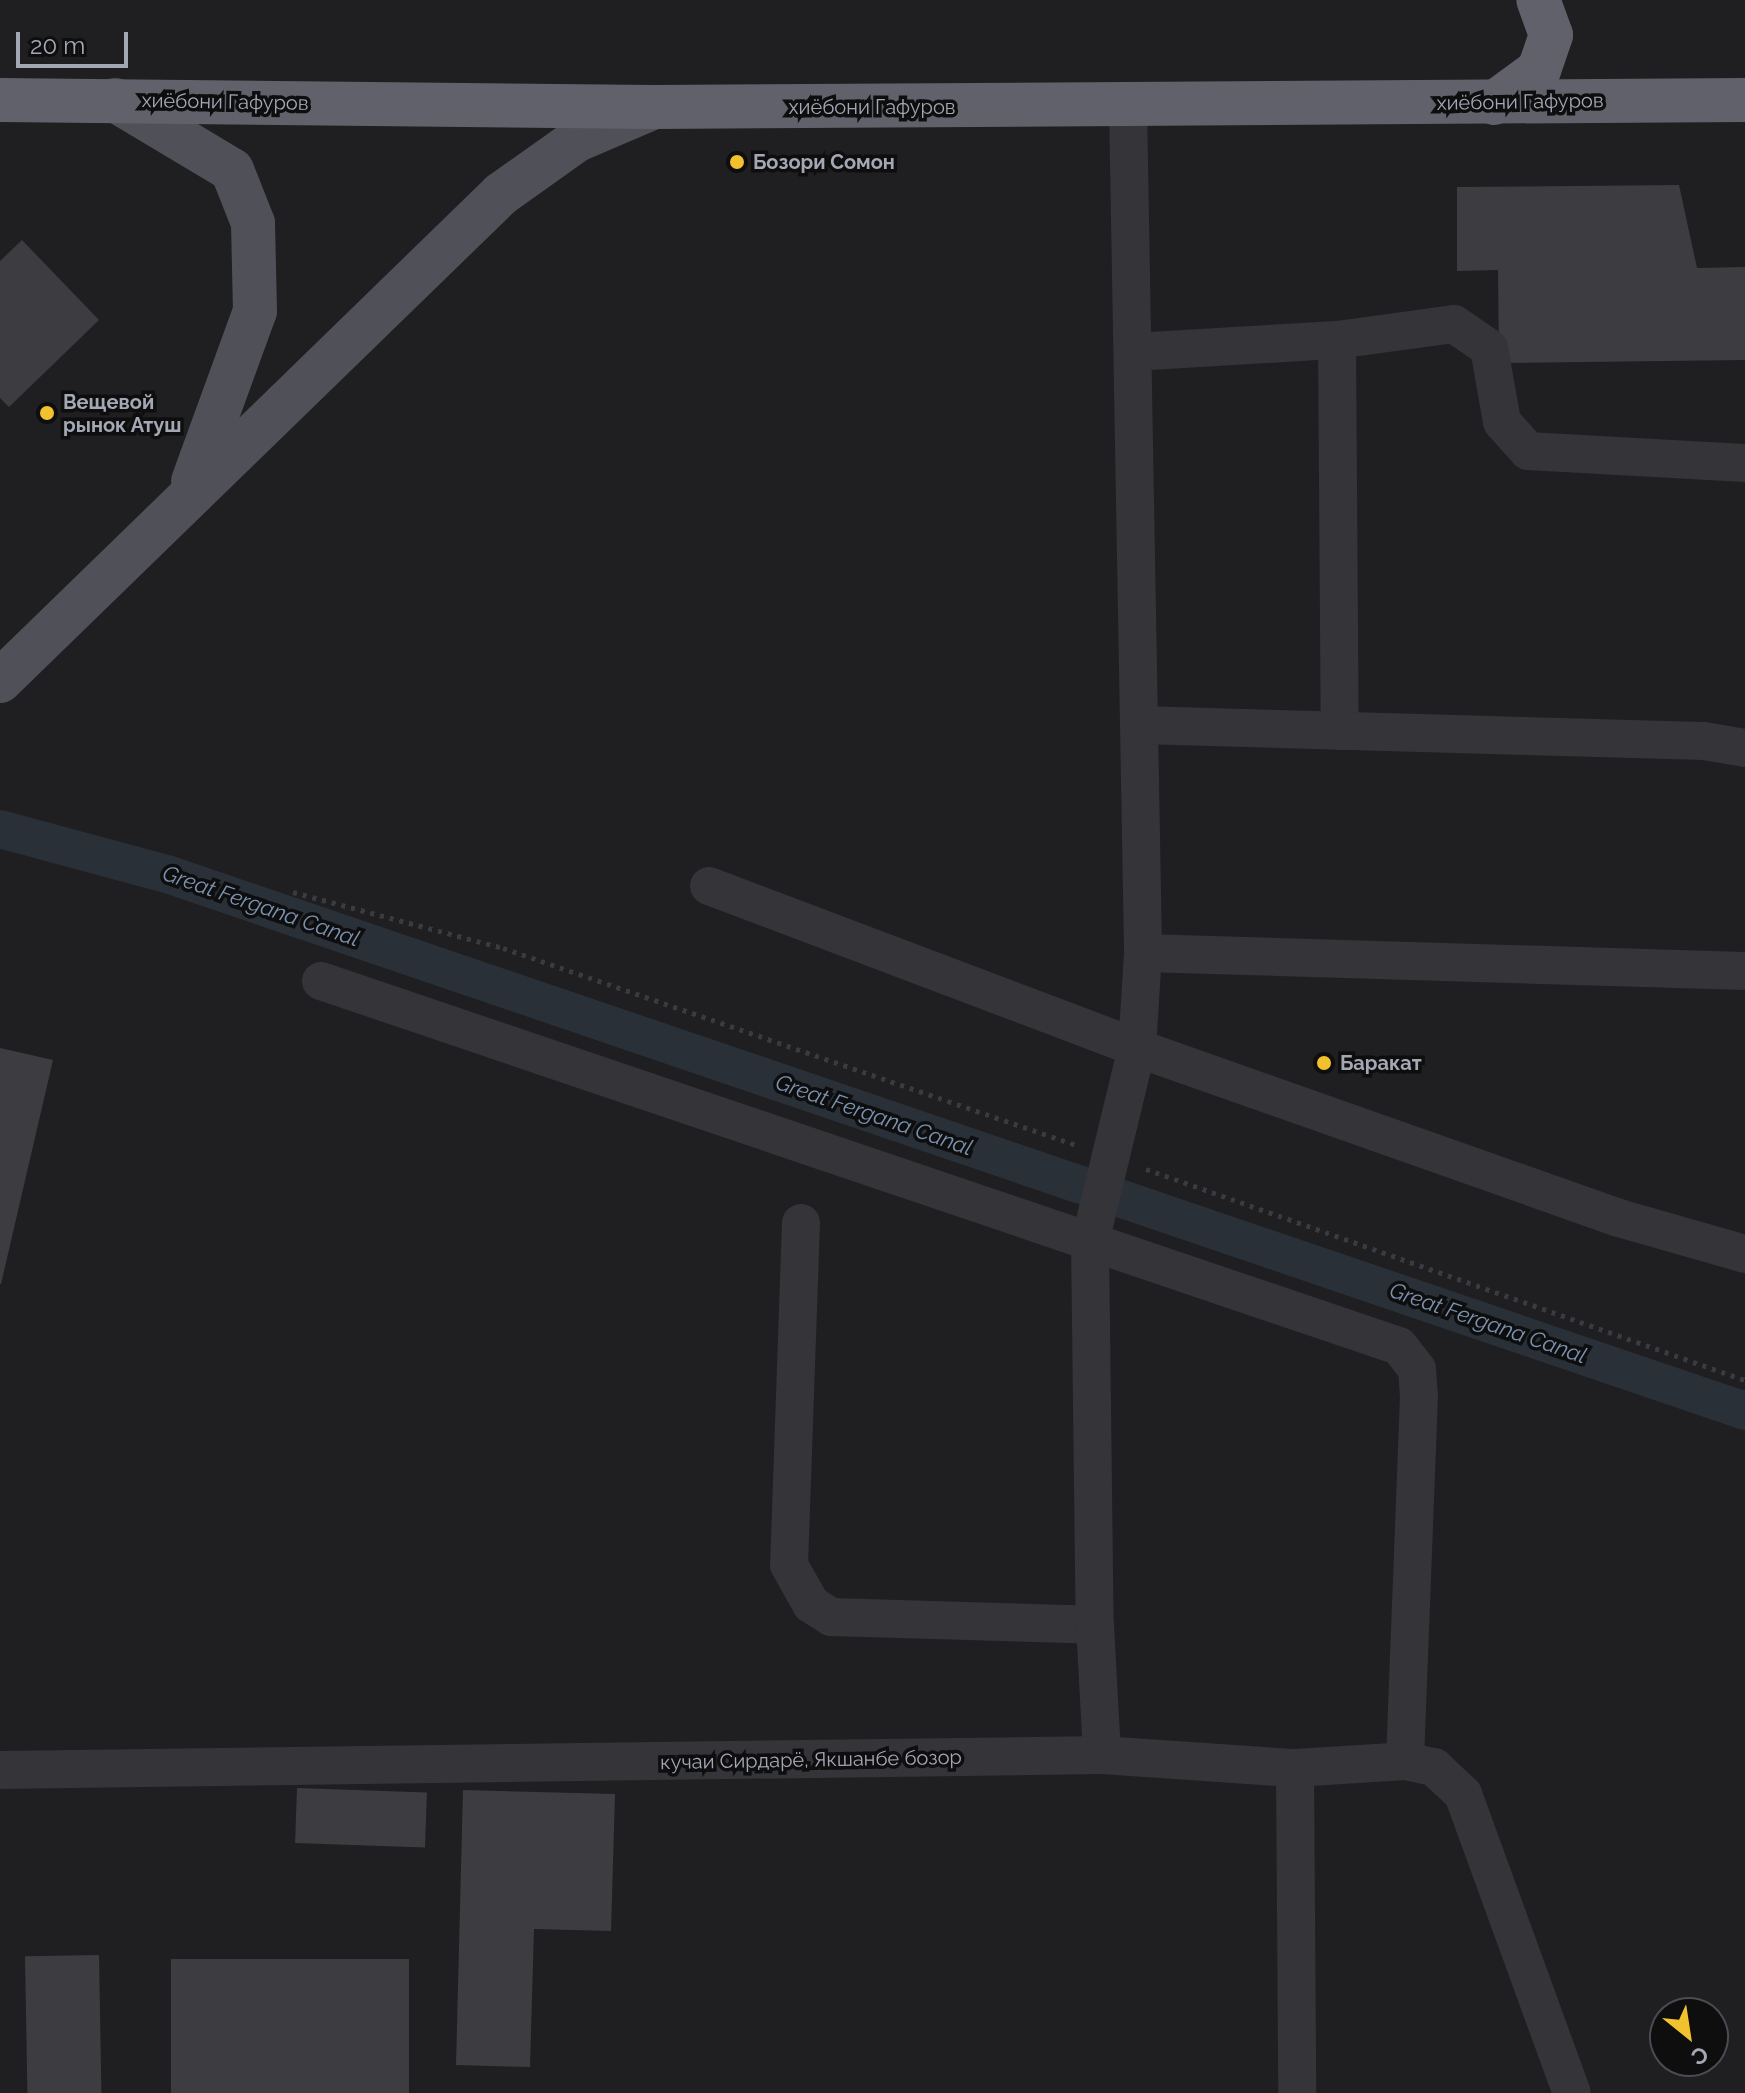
<!DOCTYPE html>
<html>
<head>
<meta charset="utf-8">
<style>
	body { margin:0 }
	#map { position:relative; width:1745px; height:2093px; overflow:hidden; background:#131314; font-family:Raleway,sans-serif }
	div>[style] { position:absolute }
	.built>* { inset:0; background:#1f1f21 }
	.canal>* { height:38px; margin:-19px; padding:0 19px; transform-origin:19px; border-radius:19px; background:#293038 }
	.building>* { inset:0; background:#3d3d41; transform-origin:0 0 }
	.path>* { height:5px; margin-top:-2.5px; transform-origin:0; background:repeating-linear-gradient(90deg,#3a3b40 0 4px,transparent 0 10px) }
	.minor>* { height:38px; margin:-19px; padding:0 19px; transform-origin:19px; border-radius:19px; background:#343439 }
	.major>* { height:44px; margin:-22px; padding:0 22px; transform-origin:22px; border-radius:22px; background:#505158 }
	.highway>* { height:44px; margin:-22px; padding:0 22px; transform-origin:22px; border-radius:22px; background:#60616a }
	.minor-bridge>* { height:38px; margin:-19px; padding:0 19px; transform-origin:19px; border-radius:19px; background:#343439 }
	.dots>* { width:22px; height:22px; translate:-50% -50%; box-sizing:border-box; border:4px solid #0e0e0f; border-radius:50% }
	span { translate:-50% -50%; white-space:nowrap; text-align:center; line-height:1.15; -webkit-text-stroke:7px #0e0e0f; paint-order:stroke }
	.street-label { font-size:20px; color:#a4a8b5 }
	.poi-label { font-size:20px; color:#a4a8b5; font-weight:700 }
	.left { translate:0 -50%; text-align:left }
	.water-label { font-size:22px; color:#7b92b0; font-style:italic }
	.north { position:absolute; left:1649px; top:1997px; width:80px; height:80px; box-sizing:border-box; background:#0e0e0f; border:2px solid #4a4c51; border-radius:50%; rotate:150deg; font-size:22px; font-weight:700; line-height:32px; text-align:center; color:#a4a8b5 }
	.north::after { content:''; display:block; margin:auto; width:28px; height:36px; background:#f1c22e; clip-path:polygon(50% 0,100% 100%,50% 72%,0 100%) }
	.scale { position:absolute; left:16px; top:32px; width:112px; height:36px; box-sizing:border-box; border:4px solid #a4a8b5; border-top:0; padding-left:10px; font-size:24px; line-height:28px; white-space:nowrap; color:#a4a8b5; -webkit-text-stroke:6px #0e0e0f; paint-order:stroke }
</style>
</head>
<body>
<div id="map">
	<div class="built">
		<i style="clip-path:polygon(evenodd,0 0,1745px 0,1745px 2093px,0 2093px,0 0,1665px 2013px,1713px 2013px,1713px 2061px,1665px 2061px,1665px 2013px)"></i>
	</div>
	<div class="canal">
		<i style="left:0;top:829px;width:173px;rotate:15.1deg"></i>
		<i style="left:167px;top:874px;width:1667px;rotate:18.79deg"></i>
	</div>
	<div class="building">
		<i style="clip-path:polygon(1679px 185px,1697px 268px,1745px 267px,1745px 360px,1499px 363px,1498px 270px,1457px 271px,1457px 187px)"></i>
		<i style="clip-path:polygon(22px 240px,99px 320px,9px 407px,0 398px,0 261px)"></i>
		<i style="clip-path:polygon(0 1048px,53px 1060px,1px 1284px,0 1284px)"></i>
		<i style="left:297px;top:1788px;width:130px;height:55px;rotate:2deg"></i>
		<i style="clip-path:polygon(463px 1790px,615px 1794px,611px 1931px,534px 1929px,530px 2067px,456px 2065px)"></i>
		<i style="left:99px;top:1955px;width:138px;height:74px;rotate:89deg"></i>
		<i style="left:171px;top:1959px;width:238px;height:134px"></i>
	</div>
	<div class="path">
		<i style="left:293px;top:892px;width:217px;rotate:14.9deg"></i>
		<i style="left:503px;top:948px;width:606px;rotate:18.97deg"></i>
		<i style="left:1146px;top:1169px;width:635px;rotate:19.41deg"></i>
	</div>
	<div class="minor">
		<i style="left:1128px;top:107px;width:846px;rotate:88.98deg"></i>
		<i style="left:1143px;top:953px;width:95px;rotate:93.6deg"></i>
		<i style="left:1337px;top:340px;width:391px;rotate:89.6deg"></i>
		<i style="left:1133px;top:352px;width:204px;rotate:-3.4deg"></i>
		<i style="left:1337px;top:340px;width:118px;rotate:-7.8deg"></i>
		<i style="left:1454px;top:324px;width:42px;rotate:34.4deg"></i>
		<i style="left:1489px;top:348px;width:75px;rotate:80deg"></i>
		<i style="left:1502px;top:422px;width:39px;rotate:48deg"></i>
		<i style="left:1528px;top:451px;width:217px;rotate:3.2deg"></i>
		<i style="left:1139px;top:725px;width:565px;rotate:1.62deg"></i>
		<i style="left:1704px;top:741px;width:42px;rotate:9.7deg"></i>
		<i style="left:709px;top:886px;width:458px;rotate:20.7deg"></i>
		<i style="left:1137px;top:1048px;width:511px;rotate:19.43deg"></i>
		<i style="left:1619px;top:1218px;width:131px;rotate:15.9deg"></i>
		<i style="left:1143px;top:953px;width:602px;rotate:1.71deg"></i>
		<i style="left:321px;top:981px;width:1138px;rotate:18.71deg"></i>
		<i style="left:1399px;top:1346px;width:29px;rotate:52deg"></i>
		<i style="left:1417px;top:1369px;width:27px;rotate:86deg"></i>
		<i style="left:1419px;top:1396px;width:365px;rotate:92.2deg"></i>
		<i style="left:801px;top:1223px;width:342px;rotate:92deg"></i>
		<i style="left:789px;top:1565px;width:45px;rotate:60.6deg"></i>
		<i style="left:811px;top:1604px;width:24px;rotate:33deg"></i>
		<i style="left:831px;top:1617px;width:264px;rotate:1.7deg"></i>
		<i style="left:1090px;top:1242px;width:383px;rotate:89.3deg"></i>
		<i style="left:1095px;top:1625px;width:130px;rotate:86.9deg"></i>
		<i style="left:1295px;top:1768px;width:110px;rotate:-3.6deg"></i>
		<i style="left:1405px;top:1761px;width:30px;rotate:12deg"></i>
		<i style="left:1434px;top:1767px;width:40px;rotate:43deg"></i>
		<i style="left:1463px;top:1794px;width:318px;rotate:70deg"></i>
		<i style="left:0;top:1770px;width:1102px;rotate:-0.78deg"></i>
		<i style="left:1102px;top:1755px;width:193px;rotate:3.9deg"></i>
		<i style="left:1295px;top:1768px;width:325px;rotate:89.6deg"></i>
	</div>
	<div class="major">
		<i style="left:115px;top:100px;width:136px;rotate:30.9deg"></i>
		<i style="left:232px;top:170px;width:57px;rotate:68.4deg"></i>
		<i style="left:253px;top:223px;width:88px;rotate:88.7deg"></i>
		<i style="left:255px;top:311px;width:181px;rotate:110deg"></i>
		<i style="left:0;top:681px;width:699px;rotate:-44.19deg"></i>
		<i style="left:501px;top:194px;width:93px;rotate:-35.4deg"></i>
		<i style="left:577px;top:140px;width:84px;rotate:-23.2deg"></i>
	</div>
	<div class="highway">
		<i style="left:0;top:100px;width:654px;rotate:0.61deg"></i>
		<i style="left:654px;top:107px;width:1091px;rotate:-0.37deg"></i>
		<i style="left:1494px;top:103px;width:56px;rotate:-36.3deg"></i>
		<i style="left:1539px;top:70px;width:37px;rotate:-71deg"></i>
		<i style="left:1551px;top:35px;width:37px;rotate:-110deg"></i>
	</div>
	<div class="minor-bridge">
		<i style="left:1090px;top:1242px;width:200px;rotate:-76.4deg"></i>
	</div>
	<div class="dots">
		<i style="left:737px;top:162px;background:#f1c22e"></i>
		<i style="left:47px;top:413px;background:#f1c22e"></i>
		<i style="left:1324px;top:1063px;background:#f1c22e"></i>
	</div>
	<div class="street-label">
		<span style="left:225px;top:102px;rotate:1deg">хиёбони Гафуров</span>
		<span style="left:1520px;top:102px;rotate:-1deg">хиёбони Гафуров</span>
		<span style="left:872px;top:107px">хиёбони Гафуров</span>
		<span style="left:811px;top:1760px;rotate:-1deg">кучаи Сирдарё, Якшанбе бозор</span>
	</div>
	<div class="poi-label">
		<span class="left" style="left:753px;top:162px">Бозори Сомон</span>
		<span class="left" style="left:63px;top:414px">Вещевой<br>рынок Атуш</span>
		<span class="left" style="left:1340px;top:1063px">Баракат</span>
	</div>
	<div class="water-label">
		<span style="left:261px;top:906px;rotate:19deg">Great Fergana Canal</span>
		<span style="left:874px;top:1115px;rotate:19deg">Great Fergana Canal</span>
		<span style="left:1488px;top:1323px;rotate:19deg">Great Fergana Canal</span>
	</div>
	<div class="north">С</div>
	<div class="scale">20 m</div>
</div>
</body>
</html>
